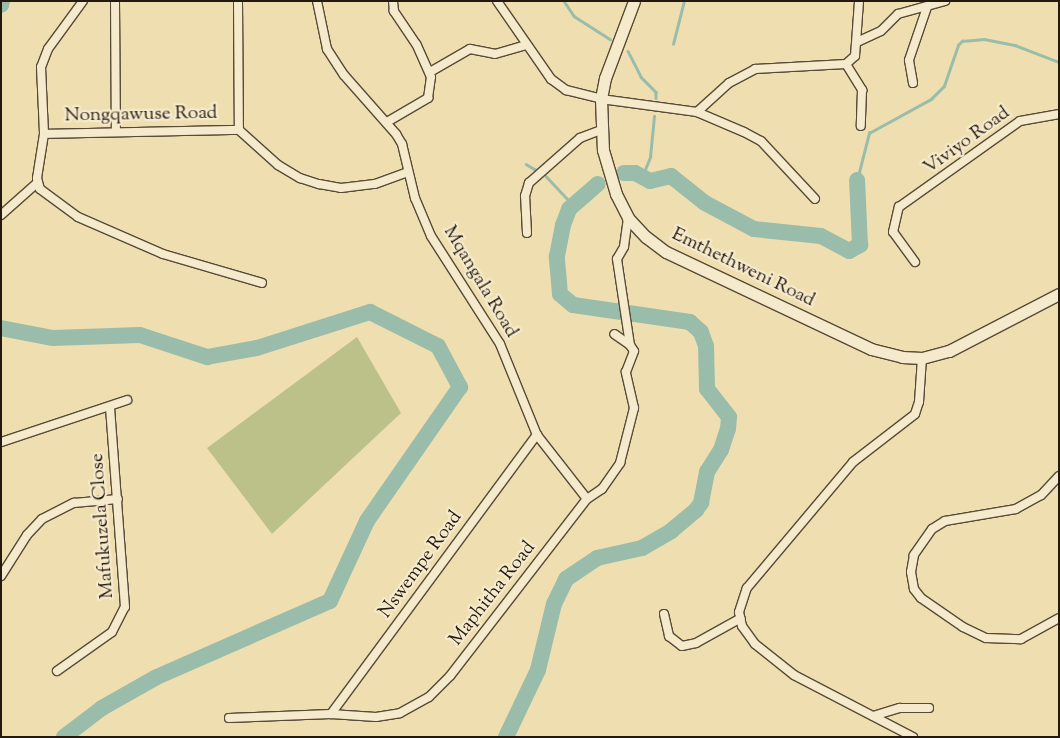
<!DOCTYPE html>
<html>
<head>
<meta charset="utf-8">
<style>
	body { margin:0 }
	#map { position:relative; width:1060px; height:738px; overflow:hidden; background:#efdfb0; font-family:"Sorts Mill Goudy",serif }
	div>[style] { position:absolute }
	.green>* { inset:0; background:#bcc189 }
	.stream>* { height:2.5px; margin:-1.25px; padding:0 1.25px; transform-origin:1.25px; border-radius:1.25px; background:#9abdab }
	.river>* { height:16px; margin:-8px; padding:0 8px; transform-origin:8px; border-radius:8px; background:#9abdab }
	.roads { filter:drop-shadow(1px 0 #574a37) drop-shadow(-1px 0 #574a37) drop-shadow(0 1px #574a37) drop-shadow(0 -1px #574a37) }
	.street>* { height:8px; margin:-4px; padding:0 4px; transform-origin:4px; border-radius:4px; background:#f5eacc }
	.secondary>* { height:11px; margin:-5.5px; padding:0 5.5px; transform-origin:5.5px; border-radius:5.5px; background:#f5eacc }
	span { translate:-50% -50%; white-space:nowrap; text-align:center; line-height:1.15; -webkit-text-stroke:4.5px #f5eacc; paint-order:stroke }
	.street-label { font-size:19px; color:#24180f }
	.frame { position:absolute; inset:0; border:2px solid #24180f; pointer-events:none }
</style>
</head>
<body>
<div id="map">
	<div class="green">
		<i style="clip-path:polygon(357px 337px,401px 413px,272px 534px,207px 448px)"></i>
	</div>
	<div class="stream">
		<i style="left:564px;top:1px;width:18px;rotate:56deg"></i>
		<i style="left:574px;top:16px;width:43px;rotate:32.6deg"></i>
		<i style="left:673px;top:44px;width:44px;rotate:-75.7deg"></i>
		<i style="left:628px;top:51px;width:29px;rotate:63deg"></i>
		<i style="left:641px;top:77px;width:21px;rotate:45deg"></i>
		<i style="left:656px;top:92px;width:6px;rotate:90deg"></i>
		<i style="left:526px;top:164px;width:12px;rotate:31deg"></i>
		<i style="left:546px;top:176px;width:40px;rotate:47deg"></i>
		<i style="left:642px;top:177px;width:22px;rotate:-68deg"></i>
		<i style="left:650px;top:157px;width:41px;rotate:-84.4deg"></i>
		<i style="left:857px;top:180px;width:49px;rotate:-75.7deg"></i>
		<i style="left:869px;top:133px;width:71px;rotate:-28.7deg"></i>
		<i style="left:931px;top:99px;width:18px;rotate:-45deg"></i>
		<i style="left:944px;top:86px;width:43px;rotate:-71.1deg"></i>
		<i style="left:958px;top:45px;width:6px;rotate:-45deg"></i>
		<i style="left:962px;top:41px;width:22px;rotate:-5deg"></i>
		<i style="left:984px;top:39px;width:32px;rotate:11deg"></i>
		<i style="left:1015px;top:45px;width:47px;rotate:21.1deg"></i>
	</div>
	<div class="river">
		<i style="left:1px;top:5px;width:4px;rotate:-76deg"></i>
		<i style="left:624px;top:173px;width:11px"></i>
		<i style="left:635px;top:173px;width:17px;rotate:28deg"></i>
		<i style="left:650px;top:181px;width:22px;rotate:-13deg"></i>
		<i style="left:671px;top:176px;width:43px;rotate:38.5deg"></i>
		<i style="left:705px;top:203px;width:55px;rotate:28deg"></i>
		<i style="left:754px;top:229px;width:67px;rotate:6deg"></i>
		<i style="left:821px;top:236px;width:32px;rotate:28deg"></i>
		<i style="left:849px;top:251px;width:13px;rotate:-29deg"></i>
		<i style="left:860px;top:245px;width:65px;rotate:-92.6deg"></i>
		<i style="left:1px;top:328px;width:53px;rotate:10.9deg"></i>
		<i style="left:53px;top:338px;width:87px;rotate:-2deg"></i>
		<i style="left:140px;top:335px;width:71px;rotate:18.2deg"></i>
		<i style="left:207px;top:357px;width:51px;rotate:-10.2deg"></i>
		<i style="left:257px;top:348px;width:119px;rotate:-17.7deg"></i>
		<i style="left:370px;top:312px;width:76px;rotate:26.6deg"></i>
		<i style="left:438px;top:346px;width:47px;rotate:61.8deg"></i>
		<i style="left:460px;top:387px;width:163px;rotate:124.8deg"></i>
		<i style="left:367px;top:521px;width:88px;rotate:114.8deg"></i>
		<i style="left:330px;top:601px;width:191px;rotate:156.3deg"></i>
		<i style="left:155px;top:678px;width:61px;rotate:150.5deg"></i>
		<i style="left:102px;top:708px;width:48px;rotate:142.7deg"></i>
		<i style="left:506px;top:737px;width:74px;rotate:-64.5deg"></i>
		<i style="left:538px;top:670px;width:68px;rotate:-76.4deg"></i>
		<i style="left:554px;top:604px;width:28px;rotate:-64deg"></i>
		<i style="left:566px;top:579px;width:37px;rotate:-34deg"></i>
		<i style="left:597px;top:558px;width:46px;rotate:-12.5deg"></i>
		<i style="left:642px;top:548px;width:34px;rotate:-30deg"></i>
		<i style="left:671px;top:531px;width:33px;rotate:-40deg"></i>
		<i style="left:696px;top:510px;width:9px;rotate:-54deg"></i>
		<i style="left:701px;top:503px;width:32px;rotate:-79deg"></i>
		<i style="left:707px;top:472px;width:26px;rotate:-58deg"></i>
		<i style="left:721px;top:450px;width:22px;rotate:-72deg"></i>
		<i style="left:728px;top:429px;width:12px;rotate:-85deg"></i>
		<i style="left:729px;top:417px;width:36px;rotate:-128deg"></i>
		<i style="left:707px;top:389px;width:43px;rotate:-91.3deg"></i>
		<i style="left:706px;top:346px;width:15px;rotate:-110deg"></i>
		<i style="left:701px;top:332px;width:15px;rotate:-138deg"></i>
		<i style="left:690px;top:322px;width:118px;rotate:-171.7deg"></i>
		<i style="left:573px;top:305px;width:17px;rotate:-140deg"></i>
		<i style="left:560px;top:294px;width:38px;rotate:-95deg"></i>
		<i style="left:557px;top:256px;width:32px;rotate:-79deg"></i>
		<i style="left:563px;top:225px;width:17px;rotate:-69deg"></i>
		<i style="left:569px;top:209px;width:38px;rotate:-41deg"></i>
	</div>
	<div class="roads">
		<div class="street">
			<i style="left:83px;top:1px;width:59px;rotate:126.1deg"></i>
			<i style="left:48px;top:49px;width:19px;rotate:111deg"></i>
			<i style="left:41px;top:67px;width:67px;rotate:87.4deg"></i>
			<i style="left:44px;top:134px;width:45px;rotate:99deg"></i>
			<i style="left:37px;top:178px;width:11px;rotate:75deg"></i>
			<i style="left:40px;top:189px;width:47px;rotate:36.4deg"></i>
			<i style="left:78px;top:217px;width:93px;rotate:23.5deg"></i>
			<i style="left:163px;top:254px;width:103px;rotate:16.3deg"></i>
			<i style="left:115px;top:1px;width:129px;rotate:89.6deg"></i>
			<i style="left:238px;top:1px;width:129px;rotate:89.6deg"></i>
			<i style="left:239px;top:130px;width:52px;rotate:41.9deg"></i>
			<i style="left:278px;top:165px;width:26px;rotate:31deg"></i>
			<i style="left:300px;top:178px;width:20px;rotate:18deg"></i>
			<i style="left:319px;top:184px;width:22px;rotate:10deg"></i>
			<i style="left:341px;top:188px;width:34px;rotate:-7deg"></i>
			<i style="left:375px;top:184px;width:35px;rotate:-20deg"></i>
			<i style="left:317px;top:1px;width:49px;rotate:78.2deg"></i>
			<i style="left:327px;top:49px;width:31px;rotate:57deg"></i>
			<i style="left:344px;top:75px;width:79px;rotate:48.6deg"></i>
			<i style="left:396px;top:134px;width:12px;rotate:59deg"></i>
			<i style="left:402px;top:144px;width:56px;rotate:76.5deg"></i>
			<i style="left:415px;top:198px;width:41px;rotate:67.2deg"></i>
			<i style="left:431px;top:236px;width:128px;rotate:57.4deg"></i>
			<i style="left:500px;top:344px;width:98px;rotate:67.9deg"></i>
			<i style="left:537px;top:435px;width:81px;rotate:52deg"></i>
			<i style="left:497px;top:1px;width:95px;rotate:55.3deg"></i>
			<i style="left:551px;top:79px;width:19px;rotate:36deg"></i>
			<i style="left:566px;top:90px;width:36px;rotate:14deg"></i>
			<i style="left:601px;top:99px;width:97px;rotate:7.7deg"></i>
			<i style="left:697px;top:112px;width:51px;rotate:23.1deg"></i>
			<i style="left:744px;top:132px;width:19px;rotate:28deg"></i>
			<i style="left:761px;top:141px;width:79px;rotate:47deg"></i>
			<i style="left:857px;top:42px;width:26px;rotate:-25deg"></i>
			<i style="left:881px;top:31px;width:24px;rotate:-45deg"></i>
			<i style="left:898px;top:14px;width:49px;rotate:-15.5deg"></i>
			<i style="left:846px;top:64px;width:31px;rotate:58deg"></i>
			<i style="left:862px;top:90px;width:36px;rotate:92deg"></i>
			<i style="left:430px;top:72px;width:46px;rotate:-29.9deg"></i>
			<i style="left:470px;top:49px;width:25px;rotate:11deg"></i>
			<i style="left:495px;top:54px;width:32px;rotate:-16deg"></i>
			<i style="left:913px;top:83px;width:23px;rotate:-100deg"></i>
			<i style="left:909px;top:60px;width:56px;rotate:-71.2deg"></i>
			<i style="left:697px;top:112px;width:43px;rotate:-42.2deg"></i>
			<i style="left:729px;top:83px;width:30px;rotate:-28deg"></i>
			<i style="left:755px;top:69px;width:91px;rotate:-3.1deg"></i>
			<i style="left:846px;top:64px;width:12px;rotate:-42deg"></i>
			<i style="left:855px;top:56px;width:55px;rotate:-85.8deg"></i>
			<i style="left:387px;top:122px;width:48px;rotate:-30.3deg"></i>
			<i style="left:428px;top:98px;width:21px;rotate:-82deg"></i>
			<i style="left:431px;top:77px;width:36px;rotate:-114deg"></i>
			<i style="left:416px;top:44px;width:40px;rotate:-124deg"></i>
			<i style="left:394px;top:11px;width:10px;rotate:-96deg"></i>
			<i style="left:44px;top:134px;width:195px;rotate:-1.2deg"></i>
			<i style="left:1px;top:215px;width:47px;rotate:-41.5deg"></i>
			<i style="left:628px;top:218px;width:29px;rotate:98deg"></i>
			<i style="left:624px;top:247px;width:14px;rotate:120deg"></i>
			<i style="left:617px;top:259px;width:87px;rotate:81.4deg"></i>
			<i style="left:527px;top:233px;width:37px;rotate:-93deg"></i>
			<i style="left:525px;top:196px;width:14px;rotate:-73deg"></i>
			<i style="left:529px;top:183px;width:68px;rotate:-41.4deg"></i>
			<i style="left:580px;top:138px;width:22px;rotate:-21deg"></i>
			<i style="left:915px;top:262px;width:37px;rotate:-126deg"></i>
			<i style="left:893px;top:232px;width:26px;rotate:-77deg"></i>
			<i style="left:899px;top:207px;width:148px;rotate:-35.4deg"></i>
			<i style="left:1020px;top:121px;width:40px;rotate:-10deg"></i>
			<i style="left:1px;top:442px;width:133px;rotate:-18.4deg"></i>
			<i style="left:1059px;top:476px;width:26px;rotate:133deg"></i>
			<i style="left:1041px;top:495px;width:29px;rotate:151deg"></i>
			<i style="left:1016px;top:509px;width:72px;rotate:170.4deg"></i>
			<i style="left:945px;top:521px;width:15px;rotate:148deg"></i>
			<i style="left:932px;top:529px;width:32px;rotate:125deg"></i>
			<i style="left:914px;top:555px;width:17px;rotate:100deg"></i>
			<i style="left:911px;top:572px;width:17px;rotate:80deg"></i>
			<i style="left:914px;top:589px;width:11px;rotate:52deg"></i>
			<i style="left:921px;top:598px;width:51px;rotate:34.6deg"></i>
			<i style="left:963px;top:627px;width:25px;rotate:26deg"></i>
			<i style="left:986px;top:638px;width:35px;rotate:2deg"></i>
			<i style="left:1021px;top:639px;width:43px;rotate:-28.9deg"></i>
			<i style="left:1px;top:576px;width:49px;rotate:-57.6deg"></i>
			<i style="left:27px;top:535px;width:22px;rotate:-47deg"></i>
			<i style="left:42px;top:519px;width:36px;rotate:-27deg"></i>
			<i style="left:74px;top:503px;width:44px;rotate:-5.2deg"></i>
			<i style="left:664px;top:614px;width:23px;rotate:77deg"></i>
			<i style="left:669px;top:636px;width:16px;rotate:38deg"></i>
			<i style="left:682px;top:646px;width:14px;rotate:-12deg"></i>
			<i style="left:696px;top:643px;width:51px;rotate:-29.1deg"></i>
			<i style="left:57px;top:671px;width:67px;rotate:-35.3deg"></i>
			<i style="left:112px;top:632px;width:28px;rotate:-63deg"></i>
			<i style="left:125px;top:607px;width:201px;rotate:-94.3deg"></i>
			<i style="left:331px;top:714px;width:347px;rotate:-53.6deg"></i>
			<i style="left:873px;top:716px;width:28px;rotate:-17deg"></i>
			<i style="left:900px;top:708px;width:29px"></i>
			<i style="left:229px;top:718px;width:102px;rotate:-2.2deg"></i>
			<i style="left:331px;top:714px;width:45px;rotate:3.8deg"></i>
			<i style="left:376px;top:717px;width:24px;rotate:-9deg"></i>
			<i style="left:400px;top:713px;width:33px;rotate:-29deg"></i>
			<i style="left:429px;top:697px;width:30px;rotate:-45deg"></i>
			<i style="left:450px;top:676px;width:224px;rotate:-52.3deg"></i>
			<i style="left:587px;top:499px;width:18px;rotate:-34deg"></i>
			<i style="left:602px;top:489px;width:32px;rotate:-55deg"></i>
			<i style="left:620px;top:463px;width:57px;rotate:-75.7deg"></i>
			<i style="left:634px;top:408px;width:37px;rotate:-103deg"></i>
			<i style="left:626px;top:372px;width:22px;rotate:-69deg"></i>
			<i style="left:634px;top:351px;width:7px;rotate:-124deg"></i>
			<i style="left:630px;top:345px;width:19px;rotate:-145deg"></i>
			<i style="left:913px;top:737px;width:134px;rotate:-152.5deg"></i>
			<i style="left:794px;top:675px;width:50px;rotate:-141.5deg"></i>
			<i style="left:755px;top:644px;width:22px;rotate:-126deg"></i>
			<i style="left:742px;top:626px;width:14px;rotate:-102deg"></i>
			<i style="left:739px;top:612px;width:25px;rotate:-72deg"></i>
			<i style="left:747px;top:588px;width:165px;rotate:-49.9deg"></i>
			<i style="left:853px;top:462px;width:78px;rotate:-37.7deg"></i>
			<i style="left:915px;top:414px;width:13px;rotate:-72deg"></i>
			<i style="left:919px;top:402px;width:44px;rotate:-86.1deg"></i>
		</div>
		<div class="secondary">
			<i style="left:634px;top:1px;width:82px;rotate:110.6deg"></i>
			<i style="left:605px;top:78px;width:21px;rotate:101deg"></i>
			<i style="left:601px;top:99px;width:51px;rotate:87.8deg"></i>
			<i style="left:603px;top:150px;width:46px;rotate:73.5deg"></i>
			<i style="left:616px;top:194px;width:27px;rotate:63deg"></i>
			<i style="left:628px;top:218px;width:26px;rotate:47deg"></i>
			<i style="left:646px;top:237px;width:25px;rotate:37deg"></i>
			<i style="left:666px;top:252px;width:227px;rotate:25.3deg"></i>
			<i style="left:871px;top:349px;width:32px;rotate:14deg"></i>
			<i style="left:902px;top:357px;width:20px;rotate:3deg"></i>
			<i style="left:922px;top:358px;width:28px;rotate:-15deg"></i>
			<i style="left:949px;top:351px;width:124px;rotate:-27.4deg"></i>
		</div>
	</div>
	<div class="street-label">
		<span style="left:141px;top:115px;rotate:-1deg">Nongqawuse Road</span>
		<span style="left:967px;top:141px;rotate:-36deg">Viviyo Road</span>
		<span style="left:743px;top:268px;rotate:26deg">Emthethweni Road</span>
		<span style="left:480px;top:282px;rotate:59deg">Mqangala Road</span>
		<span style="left:103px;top:526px;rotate:-94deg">Mafukuzela Close</span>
		<span style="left:421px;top:565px;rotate:-54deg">Nswempe Road</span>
		<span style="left:493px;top:594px;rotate:-52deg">Maphitha Road</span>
	</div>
	<div class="frame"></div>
</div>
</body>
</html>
